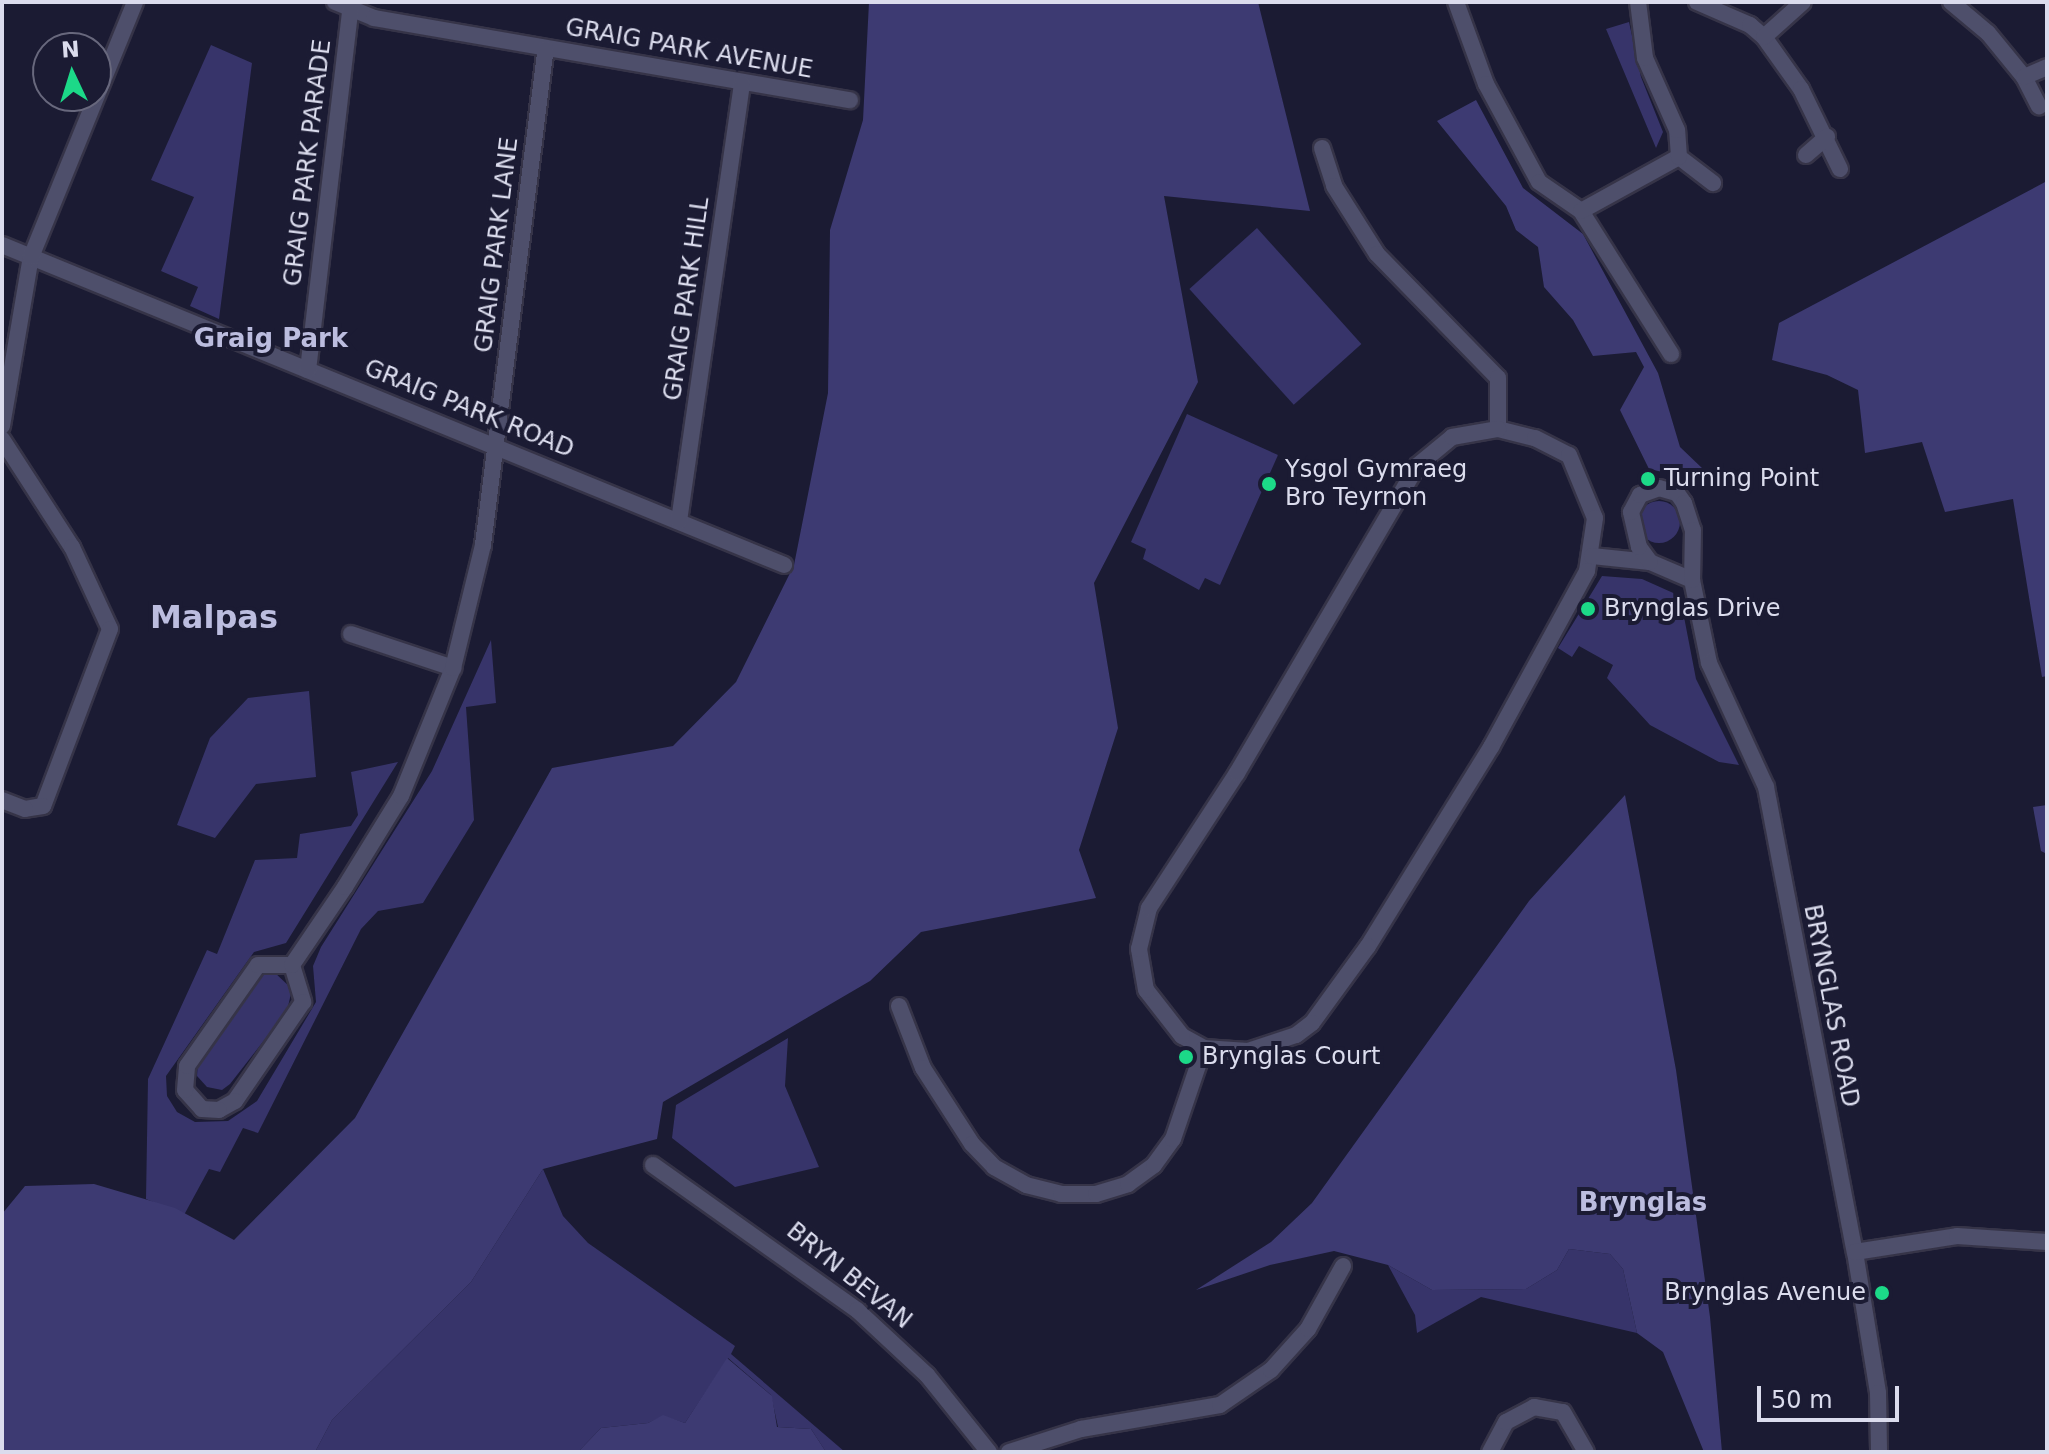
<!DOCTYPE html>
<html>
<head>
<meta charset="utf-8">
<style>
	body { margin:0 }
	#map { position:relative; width:2049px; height:1454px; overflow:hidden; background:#1b1b33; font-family:"DejaVu Sans",sans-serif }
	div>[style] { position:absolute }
	.green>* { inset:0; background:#37346a; transform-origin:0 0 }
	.round { border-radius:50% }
	.forest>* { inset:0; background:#3d3a72 }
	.roads { filter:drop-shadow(2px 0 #363448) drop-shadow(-2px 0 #363448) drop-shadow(0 2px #363448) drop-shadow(0 -2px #363448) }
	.minor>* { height:16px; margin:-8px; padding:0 8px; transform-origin:8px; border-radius:8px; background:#4e4f6b }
	.dots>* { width:22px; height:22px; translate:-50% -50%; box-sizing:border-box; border:4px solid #1b1b33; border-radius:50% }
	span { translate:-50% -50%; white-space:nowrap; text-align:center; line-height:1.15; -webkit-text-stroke:8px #1b1b33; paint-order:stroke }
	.street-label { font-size:24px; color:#dbdced }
	.poi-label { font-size:24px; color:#dbdced }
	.left { translate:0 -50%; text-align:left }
	.right { translate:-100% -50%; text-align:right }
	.neighbourhood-label { font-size:26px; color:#bcbddf; font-weight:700 }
	.district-label { font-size:32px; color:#bcbddf; font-weight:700 }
	.frame { position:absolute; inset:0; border:4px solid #dbdced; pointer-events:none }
	.north { position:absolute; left:32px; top:32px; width:80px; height:80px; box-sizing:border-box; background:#1b1b33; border:2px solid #68687d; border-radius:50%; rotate:356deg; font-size:22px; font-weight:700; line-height:32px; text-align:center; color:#dbdced }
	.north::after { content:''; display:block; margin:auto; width:28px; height:36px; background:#1cd988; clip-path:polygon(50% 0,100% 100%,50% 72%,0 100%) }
	.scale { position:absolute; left:1757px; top:1386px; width:142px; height:36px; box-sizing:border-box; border:4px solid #dbdced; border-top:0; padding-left:10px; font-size:24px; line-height:28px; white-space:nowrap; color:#dbdced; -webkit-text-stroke:6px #1b1b33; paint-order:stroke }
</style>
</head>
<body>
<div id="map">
	<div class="green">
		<i style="clip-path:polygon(1629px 22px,1641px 77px,1663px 132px,1656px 148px,1606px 29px)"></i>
		<i style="clip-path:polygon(211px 45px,252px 63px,219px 319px,190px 306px,198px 287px,161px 271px,194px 197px,151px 180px)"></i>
		<i style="left:1257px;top:228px;width:156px;height:91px;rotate:48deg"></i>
		<i style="clip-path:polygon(1187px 414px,1278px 455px,1220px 585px,1205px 578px,1199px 590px,1143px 559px,1146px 549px,1131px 542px)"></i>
		<i class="round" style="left:1638px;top:501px;width:42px;height:42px"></i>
		<i style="clip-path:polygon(1602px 576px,1642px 579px,1680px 596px,1696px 679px,1739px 765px,1719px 762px,1650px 725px,1607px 678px,1613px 665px,1579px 646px,1572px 657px,1558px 648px)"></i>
		<i style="clip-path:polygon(491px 640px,496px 703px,466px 707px,474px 820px,423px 903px,378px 911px,361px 929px,258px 1133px,243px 1128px,220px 1172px,209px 1169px,184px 1215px,146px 1199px,148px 1079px,207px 950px,217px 954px,255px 860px,297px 858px,300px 834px,351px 826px,358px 815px,351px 772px,398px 762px,286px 943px,254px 952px,166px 1076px,167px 1096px,177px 1112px,195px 1122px,228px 1121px,257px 1101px,316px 1002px,313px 966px,321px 947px,432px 771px)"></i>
		<i style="clip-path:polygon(309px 691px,316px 777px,256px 784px,215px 838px,177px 825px,210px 738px,248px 698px)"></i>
		<i style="clip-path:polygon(273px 971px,292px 989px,287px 1011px,230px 1084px,222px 1090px,207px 1087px,197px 1076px,198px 1060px,258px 977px)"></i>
		<i style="clip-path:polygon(788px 1038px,785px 1086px,819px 1167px,735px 1187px,672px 1138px,676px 1105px)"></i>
		<i style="clip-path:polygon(543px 1169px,563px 1216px,588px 1243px,735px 1346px,731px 1354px,845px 1452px,826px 1452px,811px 1429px,778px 1427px,771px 1395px,728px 1358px,685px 1423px,663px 1416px,648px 1423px,601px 1428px,578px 1452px,315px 1452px,332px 1420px,471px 1282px)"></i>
		<i style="clip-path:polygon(1569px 1249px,1610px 1254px,1623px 1269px,1637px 1333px,1481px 1297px,1417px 1333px,1415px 1315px,1388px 1265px,1432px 1290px,1526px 1289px,1557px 1270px)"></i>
	</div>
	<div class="forest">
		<i style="clip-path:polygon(869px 2px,1258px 2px,1310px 211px,1164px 196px,1198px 382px,1094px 583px,1118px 728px,1079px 850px,1096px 898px,921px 932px,870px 981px,663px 1102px,657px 1139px,543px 1169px,471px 1282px,332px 1420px,315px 1452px,2px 1452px,2px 1214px,25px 1186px,94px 1184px,175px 1208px,234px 1240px,355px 1118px,552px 768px,673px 746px,736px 682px,794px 565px,828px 393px,830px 230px,863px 120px)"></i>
		<i style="clip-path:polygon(1476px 100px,1523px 188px,1583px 234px,1658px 373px,1680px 447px,1703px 469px,1672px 474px,1649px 469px,1620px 410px,1644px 367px,1636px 352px,1593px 356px,1573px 320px,1544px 287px,1538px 247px,1516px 230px,1506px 206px,1437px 121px)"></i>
		<i style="clip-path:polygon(2047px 181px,2047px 676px,2042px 677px,2013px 499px,1945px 512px,1922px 442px,1865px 453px,1858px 390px,1827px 375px,1772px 360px,1779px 323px)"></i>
		<i style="clip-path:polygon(1625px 795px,1676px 1070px,1710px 1317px,1722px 1452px,1704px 1452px,1663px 1352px,1637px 1333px,1623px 1269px,1610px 1254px,1569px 1249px,1557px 1270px,1526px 1289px,1432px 1290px,1388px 1265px,1334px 1251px,1270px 1265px,1196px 1290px,1271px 1242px,1312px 1203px,1529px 901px)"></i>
		<i style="clip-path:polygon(2047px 805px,2047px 854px,2041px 851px,2033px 807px)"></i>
		<i style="clip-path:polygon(727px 1358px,772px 1396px,777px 1427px,811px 1429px,826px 1452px,578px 1452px,601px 1428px,648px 1423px,663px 1415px,685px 1423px)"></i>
	</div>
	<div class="roads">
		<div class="minor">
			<i style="left:335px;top:2px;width:42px;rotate:22.3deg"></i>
			<i style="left:374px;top:18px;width:483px;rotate:9.8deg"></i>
			<i style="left:1456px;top:2px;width:87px;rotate:69.9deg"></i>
			<i style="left:1486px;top:84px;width:111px;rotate:61.6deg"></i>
			<i style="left:1539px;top:182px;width:51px;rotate:34.6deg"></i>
			<i style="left:1581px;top:211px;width:169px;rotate:57.8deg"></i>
			<i style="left:1697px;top:2px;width:58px;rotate:23.5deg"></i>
			<i style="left:1750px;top:25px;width:18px;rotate:41deg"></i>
			<i style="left:1764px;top:37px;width:64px;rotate:54.6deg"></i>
			<i style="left:1801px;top:89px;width:89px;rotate:64deg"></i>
			<i style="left:1951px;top:2px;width:48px;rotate:40deg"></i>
			<i style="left:1988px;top:33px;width:57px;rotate:50.7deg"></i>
			<i style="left:2024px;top:77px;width:33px;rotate:63deg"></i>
			<i style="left:1764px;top:37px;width:52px;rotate:-41.9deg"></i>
			<i style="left:2024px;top:77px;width:25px;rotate:-23deg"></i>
			<i style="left:1322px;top:148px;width:40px;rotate:72deg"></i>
			<i style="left:1334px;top:186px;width:80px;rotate:57.7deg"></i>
			<i style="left:1377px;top:254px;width:173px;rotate:45.7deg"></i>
			<i style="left:1498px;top:378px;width:51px;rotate:90deg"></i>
			<i style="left:1806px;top:155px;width:28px;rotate:-41deg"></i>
			<i style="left:1679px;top:157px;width:43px;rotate:37.4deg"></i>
			<i style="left:1581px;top:211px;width:112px;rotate:-28.9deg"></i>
			<i style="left:1679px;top:157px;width:27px;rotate:-94deg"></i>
			<i style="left:1677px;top:130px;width:79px;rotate:-114deg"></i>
			<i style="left:1645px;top:58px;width:56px;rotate:-97.1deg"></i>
			<i style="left:2px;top:245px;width:845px;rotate:22.25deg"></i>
			<i style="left:308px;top:370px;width:362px;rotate:-83.3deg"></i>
			<i style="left:2px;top:426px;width:171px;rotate:-80.3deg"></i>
			<i style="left:31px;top:257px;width:275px;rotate:-67.8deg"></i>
			<i style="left:1498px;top:429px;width:38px;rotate:14deg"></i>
			<i style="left:1535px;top:438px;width:38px;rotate:27deg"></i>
			<i style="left:1569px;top:455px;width:68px;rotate:67.6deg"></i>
			<i style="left:1595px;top:518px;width:54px;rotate:98.6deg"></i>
			<i style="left:1587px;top:571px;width:200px;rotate:118.6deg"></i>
			<i style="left:1491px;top:747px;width:234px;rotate:121.7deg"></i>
			<i style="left:1368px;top:946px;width:95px;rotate:126deg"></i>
			<i style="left:1312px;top:1023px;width:20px;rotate:143deg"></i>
			<i style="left:1296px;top:1035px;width:51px;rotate:161.6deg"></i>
			<i style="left:1248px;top:1051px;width:44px;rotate:-176.1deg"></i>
			<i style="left:1204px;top:1048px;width:25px;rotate:-151deg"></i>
			<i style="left:1182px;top:1036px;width:58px;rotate:-128deg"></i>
			<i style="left:1146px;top:990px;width:42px;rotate:-99.7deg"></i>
			<i style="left:1139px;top:949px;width:42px;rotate:-76.3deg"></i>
			<i style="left:1149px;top:908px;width:161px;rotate:-56.9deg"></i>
			<i style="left:1237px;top:773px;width:356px;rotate:-59.6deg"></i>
			<i style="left:1417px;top:466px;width:45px;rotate:-39.6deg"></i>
			<i style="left:1452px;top:437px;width:47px;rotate:-9.9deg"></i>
			<i style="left:2px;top:439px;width:129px;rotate:57.1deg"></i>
			<i style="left:72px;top:547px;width:90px;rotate:65.1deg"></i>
			<i style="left:110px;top:629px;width:189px;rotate:110.7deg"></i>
			<i style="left:43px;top:806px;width:18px;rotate:171deg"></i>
			<i style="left:25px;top:809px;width:25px;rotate:-159deg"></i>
			<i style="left:679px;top:521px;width:442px;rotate:-81.8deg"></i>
			<i style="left:1592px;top:556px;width:58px;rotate:5.9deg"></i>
			<i style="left:1650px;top:562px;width:46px;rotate:23.2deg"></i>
			<i style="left:1692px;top:580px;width:85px;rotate:78.4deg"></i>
			<i style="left:1709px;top:663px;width:136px;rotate:65.3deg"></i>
			<i style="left:1766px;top:787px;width:473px;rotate:79.2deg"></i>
			<i style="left:1855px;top:1252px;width:143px;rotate:80.7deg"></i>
			<i style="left:1878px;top:1393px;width:59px;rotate:89deg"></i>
			<i style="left:1650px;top:562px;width:19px;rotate:-126deg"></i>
			<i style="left:1639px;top:547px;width:36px;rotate:-103deg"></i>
			<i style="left:1631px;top:512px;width:19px;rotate:-62deg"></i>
			<i style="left:1640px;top:495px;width:20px;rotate:-20deg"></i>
			<i style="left:1659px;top:488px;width:19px;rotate:16deg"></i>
			<i style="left:1677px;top:493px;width:12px;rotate:55deg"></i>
			<i style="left:1684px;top:503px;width:28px;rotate:72deg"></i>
			<i style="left:1693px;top:530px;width:50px;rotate:91.1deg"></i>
			<i style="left:351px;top:634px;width:108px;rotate:18.4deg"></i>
			<i style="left:292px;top:965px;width:39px;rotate:73deg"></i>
			<i style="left:303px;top:1002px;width:120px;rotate:124.5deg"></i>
			<i style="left:235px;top:1101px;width:18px;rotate:151deg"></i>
			<i style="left:219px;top:1110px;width:17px;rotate:-177deg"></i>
			<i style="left:202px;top:1109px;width:25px;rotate:-132deg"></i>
			<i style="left:185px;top:1090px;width:24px;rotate:-85deg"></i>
			<i style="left:187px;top:1066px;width:123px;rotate:-54.9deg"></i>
			<i style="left:258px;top:965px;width:34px"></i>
			<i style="left:292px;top:965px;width:94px;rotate:-55.8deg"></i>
			<i style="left:345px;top:887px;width:107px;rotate:-58.4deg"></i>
			<i style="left:401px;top:796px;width:138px;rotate:-67.9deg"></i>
			<i style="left:453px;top:668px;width:127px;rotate:-76.3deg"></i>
			<i style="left:483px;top:545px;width:500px;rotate:-82.8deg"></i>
			<i style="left:899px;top:1006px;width:66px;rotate:68.8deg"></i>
			<i style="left:923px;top:1068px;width:90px;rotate:57.2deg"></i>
			<i style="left:972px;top:1144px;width:32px;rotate:46deg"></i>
			<i style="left:994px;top:1167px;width:37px;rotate:29deg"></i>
			<i style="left:1026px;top:1185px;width:36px;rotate:14deg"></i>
			<i style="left:1061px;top:1194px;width:35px"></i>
			<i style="left:1096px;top:1194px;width:34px;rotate:-17deg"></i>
			<i style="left:1128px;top:1184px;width:32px;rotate:-36deg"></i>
			<i style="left:1154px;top:1165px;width:32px;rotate:-54deg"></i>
			<i style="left:1173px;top:1139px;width:96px;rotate:-71.2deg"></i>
			<i style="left:653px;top:1165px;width:250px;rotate:35.4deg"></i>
			<i style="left:857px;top:1310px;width:96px;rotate:42.9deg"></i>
			<i style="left:927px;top:1375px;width:99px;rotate:51.2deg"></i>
			<i style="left:1855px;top:1252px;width:103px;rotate:-8.9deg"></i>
			<i style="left:1957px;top:1236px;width:90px;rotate:3.8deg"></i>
			<i style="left:1009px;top:1452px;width:76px;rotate:-17.7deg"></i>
			<i style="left:1081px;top:1429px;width:141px;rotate:-9.8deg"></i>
			<i style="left:1220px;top:1405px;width:62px;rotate:-34.5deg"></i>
			<i style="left:1271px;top:1370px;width:55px;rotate:-47.9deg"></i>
			<i style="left:1308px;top:1329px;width:72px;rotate:-60.9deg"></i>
			<i style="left:1490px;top:1452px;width:34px;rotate:-62deg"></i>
			<i style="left:1506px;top:1422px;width:32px;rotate:-28deg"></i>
			<i style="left:1534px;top:1407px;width:29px;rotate:10deg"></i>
			<i style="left:1563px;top:1412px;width:46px;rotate:60.1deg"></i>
		</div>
	</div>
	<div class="dots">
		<i style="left:1648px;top:479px;background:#1cd988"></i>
		<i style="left:1269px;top:484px;background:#1cd988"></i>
		<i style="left:1588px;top:609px;background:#1cd988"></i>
		<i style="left:1186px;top:1057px;background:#1cd988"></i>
		<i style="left:1882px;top:1293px;background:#1cd988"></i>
	</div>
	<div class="street-label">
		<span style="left:689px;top:49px;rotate:10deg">GRAIG PARK AVENUE</span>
		<span style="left:308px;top:163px;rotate:-83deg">GRAIG PARK PARADE</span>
		<span style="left:497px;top:245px;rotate:-83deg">GRAIG PARK LANE</span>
		<span style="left:687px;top:299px;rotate:-82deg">GRAIG PARK HILL</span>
		<span style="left:469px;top:409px;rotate:22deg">GRAIG PARK ROAD</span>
		<span style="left:1831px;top:1006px;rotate:79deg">BRYNGLAS ROAD</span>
		<span style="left:849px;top:1276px;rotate:39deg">BRYN BEVAN</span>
	</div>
	<div class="poi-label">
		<span class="left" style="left:1285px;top:484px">Ysgol Gymraeg<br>Bro Teyrnon</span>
		<span class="left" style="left:1664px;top:479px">Turning Point</span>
		<span class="left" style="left:1604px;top:609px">Brynglas Drive</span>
		<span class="left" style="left:1202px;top:1057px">Brynglas Court</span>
		<span class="right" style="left:1866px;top:1293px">Brynglas Avenue</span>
	</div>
	<div class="neighbourhood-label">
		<span style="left:271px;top:339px">Graig Park</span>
		<span style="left:1643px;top:1203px">Brynglas</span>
	</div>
	<div class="district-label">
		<span style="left:214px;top:617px">Malpas</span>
	</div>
	<div class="frame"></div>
	<div class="north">N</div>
	<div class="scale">50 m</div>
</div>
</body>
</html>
